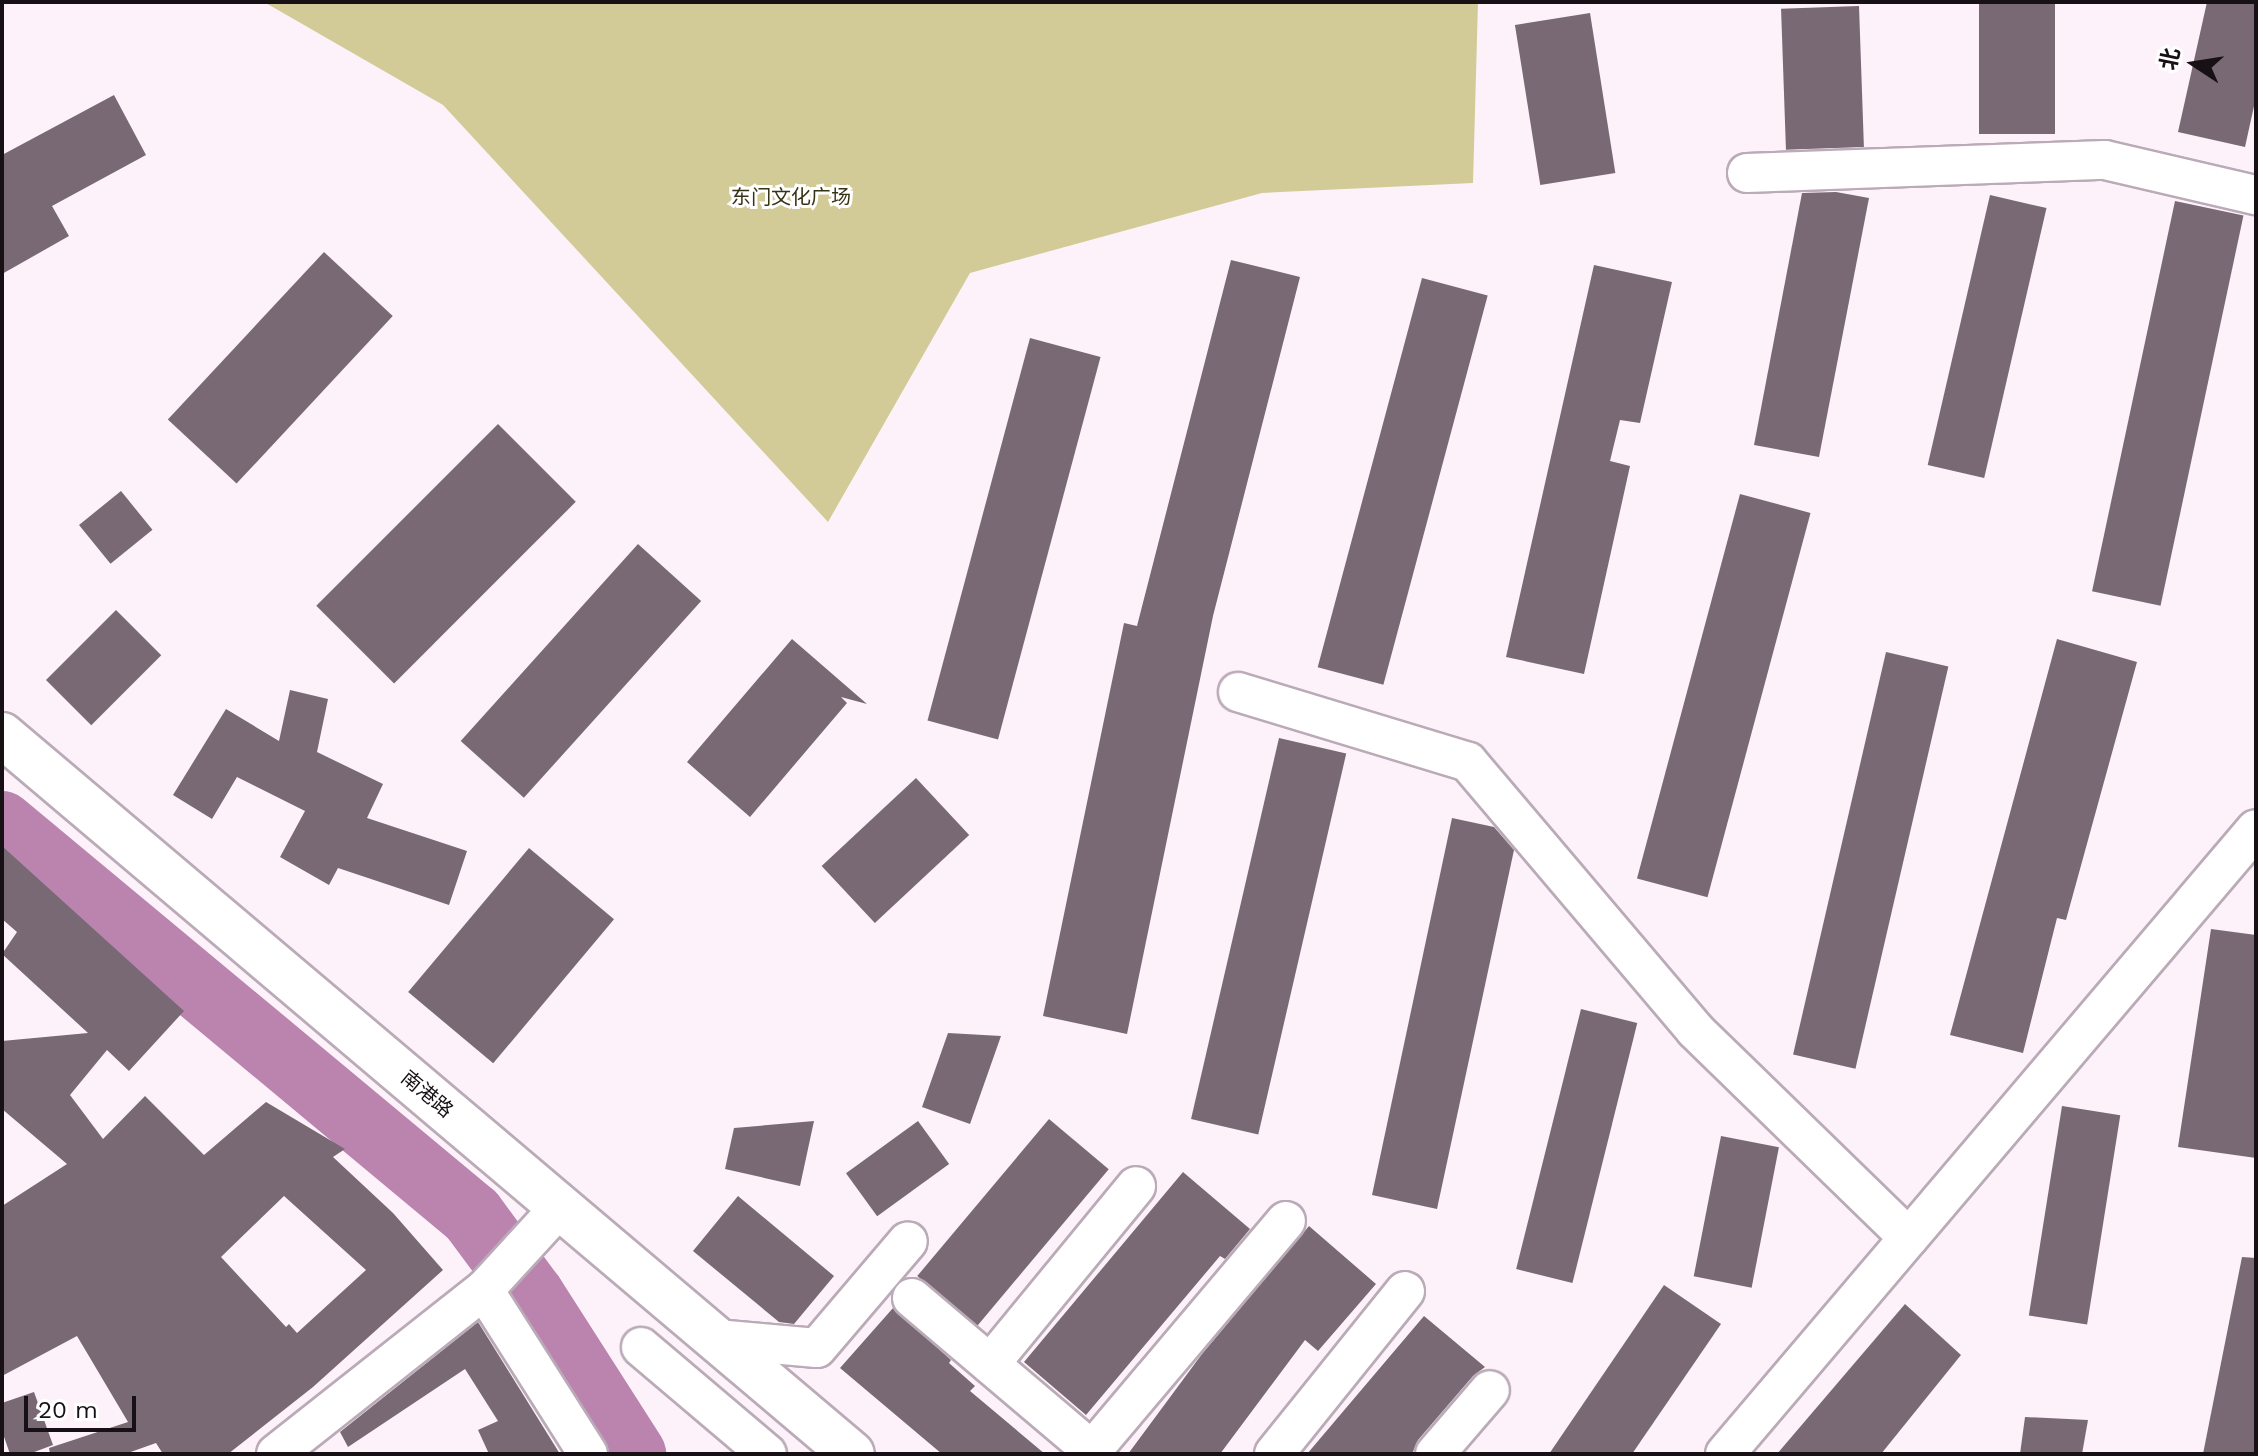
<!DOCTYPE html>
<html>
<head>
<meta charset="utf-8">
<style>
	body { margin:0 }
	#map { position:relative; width:2258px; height:1456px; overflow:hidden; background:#fdf2fa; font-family:"Work Sans","Noto Sans SC",sans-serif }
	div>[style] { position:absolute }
	.green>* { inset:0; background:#d2cb98 }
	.river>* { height:66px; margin:-33px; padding:0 33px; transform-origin:33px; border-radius:33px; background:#ba84ae }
	.building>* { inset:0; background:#796975; transform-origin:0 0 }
	.roads { filter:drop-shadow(2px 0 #bbaab7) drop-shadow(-2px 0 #bbaab7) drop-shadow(0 2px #bbaab7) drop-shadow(0 -2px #bbaab7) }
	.street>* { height:38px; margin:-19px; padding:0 19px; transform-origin:19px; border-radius:19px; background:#fff }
	.secondary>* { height:44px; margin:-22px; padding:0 22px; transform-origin:22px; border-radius:22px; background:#fff }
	span { translate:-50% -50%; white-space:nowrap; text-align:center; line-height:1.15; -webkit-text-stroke:6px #fff; paint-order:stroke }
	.park-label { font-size:20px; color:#373315 }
	.street-label { font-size:20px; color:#171015 }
	.frame { position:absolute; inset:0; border:4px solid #171015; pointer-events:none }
	.north { position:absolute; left:2154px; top:24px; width:80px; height:80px; -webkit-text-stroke:6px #fff; paint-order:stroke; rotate:282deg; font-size:22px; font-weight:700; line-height:32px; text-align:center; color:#171015 }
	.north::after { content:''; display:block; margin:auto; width:28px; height:36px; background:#171015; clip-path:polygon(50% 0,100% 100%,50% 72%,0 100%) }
	.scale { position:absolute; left:24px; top:1396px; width:112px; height:36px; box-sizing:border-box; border:4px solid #171015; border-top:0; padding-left:10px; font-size:24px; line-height:28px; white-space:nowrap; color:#171015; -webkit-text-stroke:6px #fff; paint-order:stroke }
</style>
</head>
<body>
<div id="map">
	<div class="green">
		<i style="clip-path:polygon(264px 2px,1478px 2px,1473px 183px,1262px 193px,970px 273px,828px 522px,443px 105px)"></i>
	</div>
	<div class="river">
		<i style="left:2px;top:824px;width:611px;rotate:39.76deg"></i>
		<i style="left:472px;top:1215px;width:101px;rotate:53.5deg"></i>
		<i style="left:532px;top:1296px;width:188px;rotate:57.4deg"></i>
	</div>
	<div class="building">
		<i style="left:1979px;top:2px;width:76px;height:132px"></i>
		<i style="clip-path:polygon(2207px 2px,2256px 2px,2256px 97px,2245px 147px,2178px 132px)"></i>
		<i style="left:1859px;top:6px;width:141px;height:78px;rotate:88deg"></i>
		<i style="left:1590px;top:13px;width:162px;height:76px;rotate:81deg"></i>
		<i style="clip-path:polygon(114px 95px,146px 155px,52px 206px,69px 236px,2px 274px,2px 155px)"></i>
		<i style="clip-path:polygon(1836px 192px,1869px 198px,1819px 457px,1754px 445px,1802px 193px)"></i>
		<i style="left:1990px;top:195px;width:58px;height:277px;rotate:13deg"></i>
		<i style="left:2175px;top:201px;width:70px;height:399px;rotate:12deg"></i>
		<i style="left:324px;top:252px;width:94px;height:229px;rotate:43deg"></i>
		<i style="clip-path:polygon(1231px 260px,1300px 277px,1213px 616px,1127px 1034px,1043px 1016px,1124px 623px,1137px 626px)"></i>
		<i style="clip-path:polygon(1594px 265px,1672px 282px,1640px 423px,1620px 420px,1610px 461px,1630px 466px,1584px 674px,1506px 657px)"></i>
		<i style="left:1422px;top:278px;width:68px;height:403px;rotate:15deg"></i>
		<i style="left:1030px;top:338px;width:73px;height:396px;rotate:15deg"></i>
		<i style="left:498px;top:424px;width:110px;height:257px;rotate:45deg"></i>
		<i style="left:121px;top:491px;width:50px;height:54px;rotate:51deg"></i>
		<i style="left:1740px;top:494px;width:73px;height:398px;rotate:15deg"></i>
		<i style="left:638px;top:544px;width:85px;height:265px;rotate:42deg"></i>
		<i style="left:116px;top:610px;width:64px;height:99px;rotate:45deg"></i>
		<i style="clip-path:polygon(792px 639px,867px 704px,841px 697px,847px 703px,750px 817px,687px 762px)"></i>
		<i style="clip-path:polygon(2057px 639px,2137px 662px,2066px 920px,2057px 918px,2023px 1053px,1950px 1035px)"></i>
		<i style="left:1886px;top:652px;width:64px;height:413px;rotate:13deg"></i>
		<i style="clip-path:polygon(290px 690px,328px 699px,317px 752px,383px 784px,367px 818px,467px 851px,449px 905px,338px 868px,329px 885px,280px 857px,305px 811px,237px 777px,212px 819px,173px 795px,226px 709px,279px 741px)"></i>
		<i style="left:1279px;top:738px;width:69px;height:391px;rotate:13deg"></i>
		<i style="left:916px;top:778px;width:78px;height:129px;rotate:47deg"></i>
		<i style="clip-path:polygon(1452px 818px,1494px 827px,1514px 850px,1437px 1209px,1372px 1195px)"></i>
		<i style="clip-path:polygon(evenodd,2px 846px,184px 1011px,129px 1071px,107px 1050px,70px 1095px,103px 1139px,145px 1096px,204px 1155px,266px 1102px,345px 1149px,333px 1157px,393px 1213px,443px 1270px,313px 1387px,228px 1454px,163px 1454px,156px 1443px,125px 1454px,50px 1454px,49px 1448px,128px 1422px,77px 1336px,2px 1376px,2px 1206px,67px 1164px,2px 1109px,2px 1041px,88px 1033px,2px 954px,17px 932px,2px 919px,2px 846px,284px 1196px,366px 1270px,297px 1333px,289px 1324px,286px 1327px,221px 1257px,284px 1196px)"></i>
		<i style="left:529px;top:848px;width:111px;height:188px;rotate:40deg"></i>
		<i style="clip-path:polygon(2211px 929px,2256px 935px,2256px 1158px,2178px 1147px)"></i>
		<i style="left:1581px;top:1009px;width:58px;height:268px;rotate:14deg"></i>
		<i style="clip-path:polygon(948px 1033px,1001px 1036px,970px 1124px,922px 1107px)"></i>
		<i style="left:2062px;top:1106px;width:59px;height:212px;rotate:9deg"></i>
		<i style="left:1049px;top:1119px;width:78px;height:205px;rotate:40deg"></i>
		<i style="clip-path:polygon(814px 1121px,800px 1186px,725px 1169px,734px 1128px)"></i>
		<i style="left:918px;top:1121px;width:53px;height:89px;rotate:54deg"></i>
		<i style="left:1721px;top:1136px;width:59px;height:143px;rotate:11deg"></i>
		<i style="clip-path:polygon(1183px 1172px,1250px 1229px,1225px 1259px,1220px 1256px,1086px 1415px,1024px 1362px)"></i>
		<i style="clip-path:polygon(738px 1196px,834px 1276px,794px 1324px,779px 1322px,693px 1251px)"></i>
		<i style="clip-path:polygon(1309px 1226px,1376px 1284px,1318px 1351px,1305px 1340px,1220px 1454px,1128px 1454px,1202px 1354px)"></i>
		<i style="clip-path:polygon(2242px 1257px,2256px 1258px,2256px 1454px,2203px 1454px)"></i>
		<i style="clip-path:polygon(1664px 1285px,1721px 1324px,1632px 1454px,1549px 1454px)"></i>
		<i style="clip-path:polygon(1905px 1304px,1961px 1355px,1881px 1454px,1777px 1454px)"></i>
		<i style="clip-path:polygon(893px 1308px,951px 1360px,949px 1363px,975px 1386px,970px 1391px,1045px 1454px,942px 1454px,840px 1368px)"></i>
		<i style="clip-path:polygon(1424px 1316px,1485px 1367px,1473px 1376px,1418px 1440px,1412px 1454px,1307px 1454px)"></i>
		<i style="clip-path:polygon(478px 1322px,560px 1454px,489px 1454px,478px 1430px,498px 1421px,465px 1369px,348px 1447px,340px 1432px)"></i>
		<i style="clip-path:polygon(34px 1392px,53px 1445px,29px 1454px,10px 1454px,2px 1431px,2px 1403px)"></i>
		<i style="clip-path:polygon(2025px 1417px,2088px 1420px,2082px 1454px,2020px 1454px)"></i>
	</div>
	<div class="roads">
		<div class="street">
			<i style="left:1747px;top:173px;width:358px;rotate:-2.1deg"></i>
			<i style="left:2105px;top:160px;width:155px;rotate:13.1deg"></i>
			<i style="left:1238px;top:692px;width:240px;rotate:16.9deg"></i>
			<i style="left:1468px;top:762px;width:351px;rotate:49.7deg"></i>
			<i style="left:1695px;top:1030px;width:298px;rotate:44.2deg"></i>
			<i style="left:484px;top:1290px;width:194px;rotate:57.6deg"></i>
			<i style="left:912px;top:1298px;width:241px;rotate:40.3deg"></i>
			<i style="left:716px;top:1339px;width:101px;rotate:5.1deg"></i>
			<i style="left:817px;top:1348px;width:140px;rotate:-49.6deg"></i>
			<i style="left:641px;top:1347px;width:165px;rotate:40.3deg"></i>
			<i style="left:990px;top:1364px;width:230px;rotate:-50.6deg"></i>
			<i style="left:276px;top:1454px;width:265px;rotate:-38.3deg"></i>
			<i style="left:484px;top:1290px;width:113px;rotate:-47.5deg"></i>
			<i style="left:1089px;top:1454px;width:305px;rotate:-49.8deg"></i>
			<i style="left:1274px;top:1454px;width:209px;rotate:-51.2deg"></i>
			<i style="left:1435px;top:1454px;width:84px;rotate:-49.3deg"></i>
			<i style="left:1725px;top:1454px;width:820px;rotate:-49.65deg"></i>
		</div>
		<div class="secondary">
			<i style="left:2px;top:735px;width:1113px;rotate:40.23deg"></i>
		</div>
	</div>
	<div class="park-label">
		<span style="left:791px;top:197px">东门文化广场</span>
	</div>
	<div class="street-label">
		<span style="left:427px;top:1094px;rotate:40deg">南港路</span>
	</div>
	<div class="frame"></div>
	<div class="north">北</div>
	<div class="scale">20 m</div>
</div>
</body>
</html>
